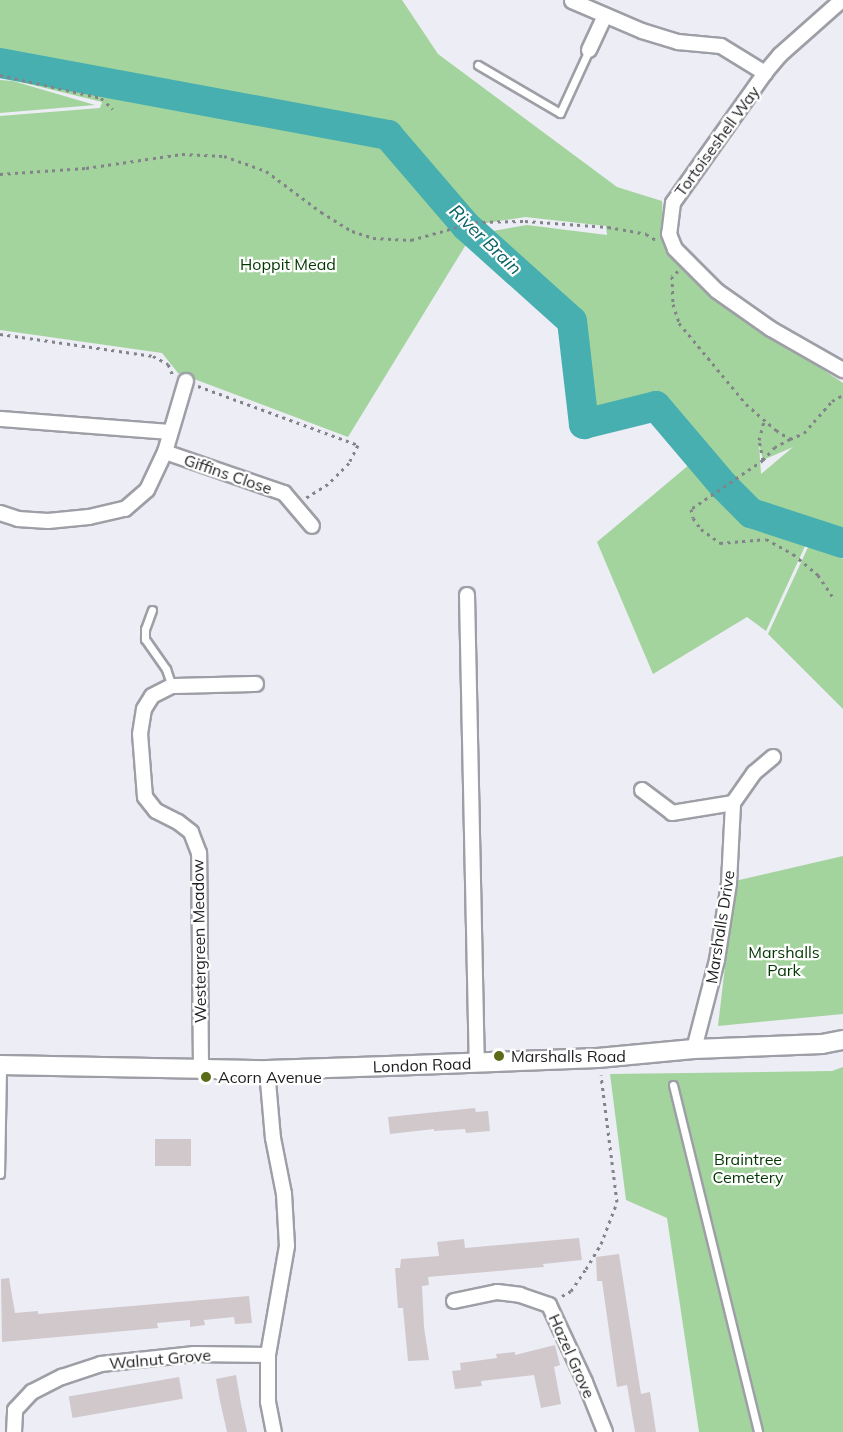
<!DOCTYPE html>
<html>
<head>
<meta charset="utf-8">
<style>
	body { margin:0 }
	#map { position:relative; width:843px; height:1432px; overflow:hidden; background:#ecedf5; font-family:Mulish,sans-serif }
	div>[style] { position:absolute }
	.green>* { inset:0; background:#a4d49d }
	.river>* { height:30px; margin:-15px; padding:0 15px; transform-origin:15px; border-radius:15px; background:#47afb0 }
	.building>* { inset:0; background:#d1c8cc; transform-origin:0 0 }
	.path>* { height:3px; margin-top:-1.5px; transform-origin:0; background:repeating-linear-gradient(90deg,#838489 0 3px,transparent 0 7.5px) }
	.roads { filter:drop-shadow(2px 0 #9e9fa6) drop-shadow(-2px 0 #9e9fa6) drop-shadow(0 2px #9e9fa6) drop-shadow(0 -2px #9e9fa6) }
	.lane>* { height:7px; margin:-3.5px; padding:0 3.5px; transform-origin:3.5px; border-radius:3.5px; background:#fff }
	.street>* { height:14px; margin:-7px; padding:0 7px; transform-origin:7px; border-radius:7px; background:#fff }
	.secondary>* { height:18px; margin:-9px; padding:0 9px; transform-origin:9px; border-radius:9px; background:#fff }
	.dots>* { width:16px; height:16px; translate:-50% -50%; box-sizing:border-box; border:3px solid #fff; border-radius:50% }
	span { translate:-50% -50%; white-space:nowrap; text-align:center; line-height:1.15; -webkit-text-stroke:4.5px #fff; paint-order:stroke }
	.street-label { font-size:16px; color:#1d1d20 }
	.park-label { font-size:16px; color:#023700 }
	.poi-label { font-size:16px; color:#1d1d20 }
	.left { translate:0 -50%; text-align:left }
	.water-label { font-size:18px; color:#056162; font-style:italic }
</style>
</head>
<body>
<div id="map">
	<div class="green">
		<i style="clip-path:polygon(evenodd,0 0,402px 0,438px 54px,617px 187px,662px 201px,664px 237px,771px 335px,843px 383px,843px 536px,810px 525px,806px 544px,766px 631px,747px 617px,653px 674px,597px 542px,702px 454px,656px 402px,588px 419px,575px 317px,481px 233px,527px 225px,607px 235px,606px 226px,525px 217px,474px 225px,392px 131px,0 57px,0 0,759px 444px,763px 460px,793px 447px,761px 474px,759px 444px)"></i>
		<i style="clip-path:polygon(0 72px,140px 102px,388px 135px,470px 238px,348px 437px,178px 373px,162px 353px,0 330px,0 116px,100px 108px,102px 102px,0 77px)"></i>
		<i style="clip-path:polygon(0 80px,13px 81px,95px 105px,0 113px)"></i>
		<i style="clip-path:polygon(809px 545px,843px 559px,843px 709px,768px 634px)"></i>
		<i style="clip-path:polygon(843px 856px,843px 1014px,718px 1026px,735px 881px)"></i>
		<i style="clip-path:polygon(843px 1067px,843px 1432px,699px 1432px,667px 1218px,626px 1200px,610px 1074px,832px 1071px)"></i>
	</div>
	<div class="river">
		<i style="left:0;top:63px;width:395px;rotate:10.5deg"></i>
		<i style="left:388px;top:135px;width:120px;rotate:49.4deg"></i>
		<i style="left:466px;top:226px;width:142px;rotate:41.9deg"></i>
		<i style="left:572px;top:321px;width:104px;rotate:83.4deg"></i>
		<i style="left:584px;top:424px;width:74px;rotate:-14deg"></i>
		<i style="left:656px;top:406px;width:104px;rotate:49.7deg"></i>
		<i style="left:723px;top:485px;width:40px;rotate:45deg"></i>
		<i style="left:751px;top:513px;width:97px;rotate:18.1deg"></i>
	</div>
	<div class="building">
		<i style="clip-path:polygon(475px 1108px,476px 1112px,488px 1111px,490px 1131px,466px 1133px,465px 1129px,434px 1131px,434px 1129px,390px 1134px,388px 1117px)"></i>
		<i style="left:191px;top:1139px;width:27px;height:36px;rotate:90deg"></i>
		<i style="clip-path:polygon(579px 1238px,582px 1260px,543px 1264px,544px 1267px,428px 1277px,429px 1285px,422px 1286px,424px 1327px,429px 1360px,408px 1361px,403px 1308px,398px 1308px,395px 1268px,400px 1268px,401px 1259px,439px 1256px,437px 1242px,464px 1239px,465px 1248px)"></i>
		<i style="clip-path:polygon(619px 1254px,641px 1394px,650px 1392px,656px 1432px,635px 1432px,627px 1385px,617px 1387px,602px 1281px,597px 1281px,596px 1257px)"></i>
		<i style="clip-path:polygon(9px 1278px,15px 1313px,38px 1311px,38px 1314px,249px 1296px,252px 1323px,235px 1324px,234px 1317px,204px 1320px,205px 1325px,190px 1327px,190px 1320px,157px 1323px,158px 1328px,2px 1342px,1px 1279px)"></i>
		<i style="clip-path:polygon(555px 1345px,560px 1365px,554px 1367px,561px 1404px,541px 1408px,534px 1375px,481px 1381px,482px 1386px,455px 1389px,452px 1371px,461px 1370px,460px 1363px,497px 1358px,496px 1354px,515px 1352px,515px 1355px)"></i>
		<i style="clip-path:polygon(236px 1375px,241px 1404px,247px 1432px,227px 1432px,220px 1401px,216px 1379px)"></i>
		<i style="left:179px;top:1377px;width:22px;height:112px;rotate:80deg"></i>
	</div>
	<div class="path">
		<i style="left:0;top:75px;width:104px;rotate:12.8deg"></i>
		<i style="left:101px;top:98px;width:16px;rotate:43deg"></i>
		<i style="left:0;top:174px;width:86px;rotate:-4deg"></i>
		<i style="left:86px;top:168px;width:97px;rotate:-8.3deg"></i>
		<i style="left:182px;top:154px;width:42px;rotate:2.7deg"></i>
		<i style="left:224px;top:156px;width:45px;rotate:19.7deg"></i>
		<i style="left:266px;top:171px;width:69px;rotate:36.7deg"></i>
		<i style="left:321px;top:212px;width:36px;rotate:32deg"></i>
		<i style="left:352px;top:231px;width:22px;rotate:18deg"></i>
		<i style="left:373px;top:238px;width:38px;rotate:3deg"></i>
		<i style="left:411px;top:240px;width:66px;rotate:-15.7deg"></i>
		<i style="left:475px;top:222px;width:50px;rotate:-1.1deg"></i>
		<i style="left:525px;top:221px;width:83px;rotate:4.1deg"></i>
		<i style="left:608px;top:227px;width:39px;rotate:10deg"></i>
		<i style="left:646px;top:234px;width:12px;rotate:31deg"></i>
		<i style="left:678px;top:271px;width:8px;rotate:140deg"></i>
		<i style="left:672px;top:276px;width:28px;rotate:88deg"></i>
		<i style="left:673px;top:304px;width:20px;rotate:72deg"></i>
		<i style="left:679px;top:323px;width:105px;rotate:50.4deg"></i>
		<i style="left:746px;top:404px;width:40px;rotate:41deg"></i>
		<i style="left:776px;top:430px;width:17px;rotate:33deg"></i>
		<i style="left:790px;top:439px;width:15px;rotate:-23deg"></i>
		<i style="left:804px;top:433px;width:43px;rotate:-48.8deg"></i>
		<i style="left:832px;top:401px;width:13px;rotate:-29deg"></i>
		<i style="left:0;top:334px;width:155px;rotate:8.2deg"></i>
		<i style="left:153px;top:356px;width:17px;rotate:28deg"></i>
		<i style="left:168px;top:364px;width:13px;rotate:67deg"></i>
		<i style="left:198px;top:386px;width:171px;rotate:20.2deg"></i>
		<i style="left:358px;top:445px;width:20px;rotate:117deg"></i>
		<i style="left:349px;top:463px;width:30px;rotate:135deg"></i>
		<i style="left:328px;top:484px;width:26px;rotate:148deg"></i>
		<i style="left:790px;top:439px;width:17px;rotate:152deg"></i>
		<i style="left:775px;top:447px;width:18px;rotate:133deg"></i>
		<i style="left:763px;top:460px;width:87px;rotate:145.8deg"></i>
		<i style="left:691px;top:509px;width:9px;rotate:77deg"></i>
		<i style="left:693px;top:518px;width:14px;rotate:54deg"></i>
		<i style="left:701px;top:529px;width:24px;rotate:36deg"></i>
		<i style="left:720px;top:543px;width:46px;rotate:-5deg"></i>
		<i style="left:766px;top:539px;width:31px;rotate:29deg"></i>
		<i style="left:793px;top:554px;width:33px;rotate:40deg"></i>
		<i style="left:818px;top:575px;width:30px;rotate:56deg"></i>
		<i style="left:763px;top:460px;width:20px;rotate:-101deg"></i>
		<i style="left:759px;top:440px;width:20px;rotate:-75deg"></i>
		<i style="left:562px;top:1296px;width:10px;rotate:-29deg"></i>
		<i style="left:571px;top:1291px;width:27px;rotate:-56deg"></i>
		<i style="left:586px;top:1269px;width:29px;rotate:-59deg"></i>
		<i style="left:601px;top:1244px;width:45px;rotate:-69.1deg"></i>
		<i style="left:617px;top:1202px;width:128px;rotate:-97.2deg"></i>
	</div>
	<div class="roads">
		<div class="lane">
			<i style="left:478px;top:65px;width:95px;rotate:30.3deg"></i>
			<i style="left:560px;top:113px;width:69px;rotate:-65.3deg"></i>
			<i style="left:152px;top:610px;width:20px;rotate:110deg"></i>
			<i style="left:145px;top:629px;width:10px;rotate:90deg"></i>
			<i style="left:145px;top:639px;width:37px;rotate:55deg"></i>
			<i style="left:166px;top:669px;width:18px;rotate:71deg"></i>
			<i style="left:673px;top:1085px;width:357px;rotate:76.2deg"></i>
			<i style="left:0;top:1174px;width:109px;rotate:-88.9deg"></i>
		</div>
		<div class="street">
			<i style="left:842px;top:0;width:83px;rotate:138.4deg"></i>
			<i style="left:780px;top:55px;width:23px;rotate:130deg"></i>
			<i style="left:765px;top:73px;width:159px;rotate:125.3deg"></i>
			<i style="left:673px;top:203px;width:31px;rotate:97deg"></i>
			<i style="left:669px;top:234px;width:16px;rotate:68deg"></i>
			<i style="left:675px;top:249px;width:59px;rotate:45deg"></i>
			<i style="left:717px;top:291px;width:66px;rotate:35.1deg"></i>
			<i style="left:771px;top:329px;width:83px;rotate:29.7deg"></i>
			<i style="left:572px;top:1px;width:76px;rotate:23.2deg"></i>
			<i style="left:642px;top:31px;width:38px;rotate:17deg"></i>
			<i style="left:678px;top:42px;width:43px;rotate:5.3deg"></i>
			<i style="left:721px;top:46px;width:52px;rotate:31.5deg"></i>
			<i style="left:589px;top:50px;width:38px;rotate:-65deg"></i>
			<i style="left:0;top:419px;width:170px;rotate:4.4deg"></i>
			<i style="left:165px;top:452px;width:126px;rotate:19deg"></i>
			<i style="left:284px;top:493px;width:43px;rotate:49.7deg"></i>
			<i style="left:0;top:513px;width:19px;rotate:18deg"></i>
			<i style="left:18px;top:519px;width:30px;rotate:4deg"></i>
			<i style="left:48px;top:521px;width:41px;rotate:-5.6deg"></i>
			<i style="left:89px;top:517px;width:37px;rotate:-13deg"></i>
			<i style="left:125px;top:509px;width:29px;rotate:-41deg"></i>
			<i style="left:147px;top:490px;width:42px;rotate:-64.7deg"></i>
			<i style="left:165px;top:452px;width:74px;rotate:-73.5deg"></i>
			<i style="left:467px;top:595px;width:468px;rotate:88.8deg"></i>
			<i style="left:642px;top:790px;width:38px;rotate:37deg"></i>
			<i style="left:672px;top:813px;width:62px;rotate:-9.3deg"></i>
			<i style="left:694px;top:1049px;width:92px;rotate:-75.5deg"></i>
			<i style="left:717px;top:960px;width:78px;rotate:-81.1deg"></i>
			<i style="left:729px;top:883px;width:80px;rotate:-87.1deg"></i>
			<i style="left:733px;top:803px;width:37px;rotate:-55deg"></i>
			<i style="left:754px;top:773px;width:25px;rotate:-40deg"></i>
			<i style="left:201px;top:1067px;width:214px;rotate:-90.5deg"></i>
			<i style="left:199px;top:853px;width:22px;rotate:-111deg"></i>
			<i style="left:191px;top:832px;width:16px;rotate:-142deg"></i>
			<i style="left:178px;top:822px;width:25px;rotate:-153deg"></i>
			<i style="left:156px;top:811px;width:18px;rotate:-128deg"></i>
			<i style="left:145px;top:797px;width:63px;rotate:-94.5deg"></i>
			<i style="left:140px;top:734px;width:25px;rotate:-81deg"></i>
			<i style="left:144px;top:709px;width:15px;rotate:-58deg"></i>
			<i style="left:152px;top:696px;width:22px;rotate:-27deg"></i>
			<i style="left:172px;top:686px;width:84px;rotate:-1.4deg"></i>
			<i style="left:267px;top:1070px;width:68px;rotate:85deg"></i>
			<i style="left:273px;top:1138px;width:57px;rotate:78.9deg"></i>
			<i style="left:284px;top:1194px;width:52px;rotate:86.7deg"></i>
			<i style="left:287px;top:1246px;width:111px;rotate:99.9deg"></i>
			<i style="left:268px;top:1355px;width:47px;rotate:90deg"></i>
			<i style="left:268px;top:1402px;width:31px;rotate:79deg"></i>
			<i style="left:454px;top:1301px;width:44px;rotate:-11.8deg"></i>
			<i style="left:497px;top:1292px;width:23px;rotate:7deg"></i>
			<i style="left:520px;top:1295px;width:31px;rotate:19deg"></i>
			<i style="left:549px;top:1305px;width:85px;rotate:64.9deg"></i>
			<i style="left:585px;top:1382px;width:54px;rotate:68.2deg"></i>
			<i style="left:14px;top:1432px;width:22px;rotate:-87deg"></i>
			<i style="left:15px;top:1410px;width:25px;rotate:-47deg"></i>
			<i style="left:32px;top:1392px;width:34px;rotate:-27deg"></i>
			<i style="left:62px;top:1377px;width:41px;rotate:-18.4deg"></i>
			<i style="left:101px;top:1364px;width:94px;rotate:-6.1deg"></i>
			<i style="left:194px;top:1354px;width:74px;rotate:0.8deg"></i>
		</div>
		<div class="secondary">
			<i style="left:0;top:1065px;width:267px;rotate:1.1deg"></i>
			<i style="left:267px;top:1070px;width:121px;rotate:-1.9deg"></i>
			<i style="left:388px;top:1066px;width:210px;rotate:-2.2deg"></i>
			<i style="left:598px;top:1058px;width:96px;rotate:-5.4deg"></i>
			<i style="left:694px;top:1049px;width:128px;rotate:-2.2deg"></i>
			<i style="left:822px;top:1044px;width:21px;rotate:-11deg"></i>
		</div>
	</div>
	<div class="dots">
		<i style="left:499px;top:1056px;background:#5b6c18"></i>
		<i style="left:206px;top:1077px;background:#5b6c18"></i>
	</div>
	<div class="street-label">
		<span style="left:717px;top:141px;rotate:-54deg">Tortoiseshell Way</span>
		<span style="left:228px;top:474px;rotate:19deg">Giffins Close</span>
		<span style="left:720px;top:927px;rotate:-81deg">Marshalls Drive</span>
		<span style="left:199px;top:941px;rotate:-91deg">Westergreen Meadow</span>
		<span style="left:422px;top:1065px;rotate:-2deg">London Road</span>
		<span style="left:572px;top:1356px;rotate:66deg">Hazel Grove</span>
		<span style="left:160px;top:1359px;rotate:-5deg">Walnut Grove</span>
	</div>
	<div class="park-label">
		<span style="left:288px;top:264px">Hoppit Mead</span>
		<span style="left:784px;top:961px">Marshalls<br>Park</span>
		<span style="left:748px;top:1168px">Braintree<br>Cemetery</span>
	</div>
	<div class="poi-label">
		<span class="left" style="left:511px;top:1056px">Marshalls Road</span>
		<span class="left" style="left:218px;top:1077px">Acorn Avenue</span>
	</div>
	<div class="water-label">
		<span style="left:485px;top:240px;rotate:44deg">River Brain</span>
	</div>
</div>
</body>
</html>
